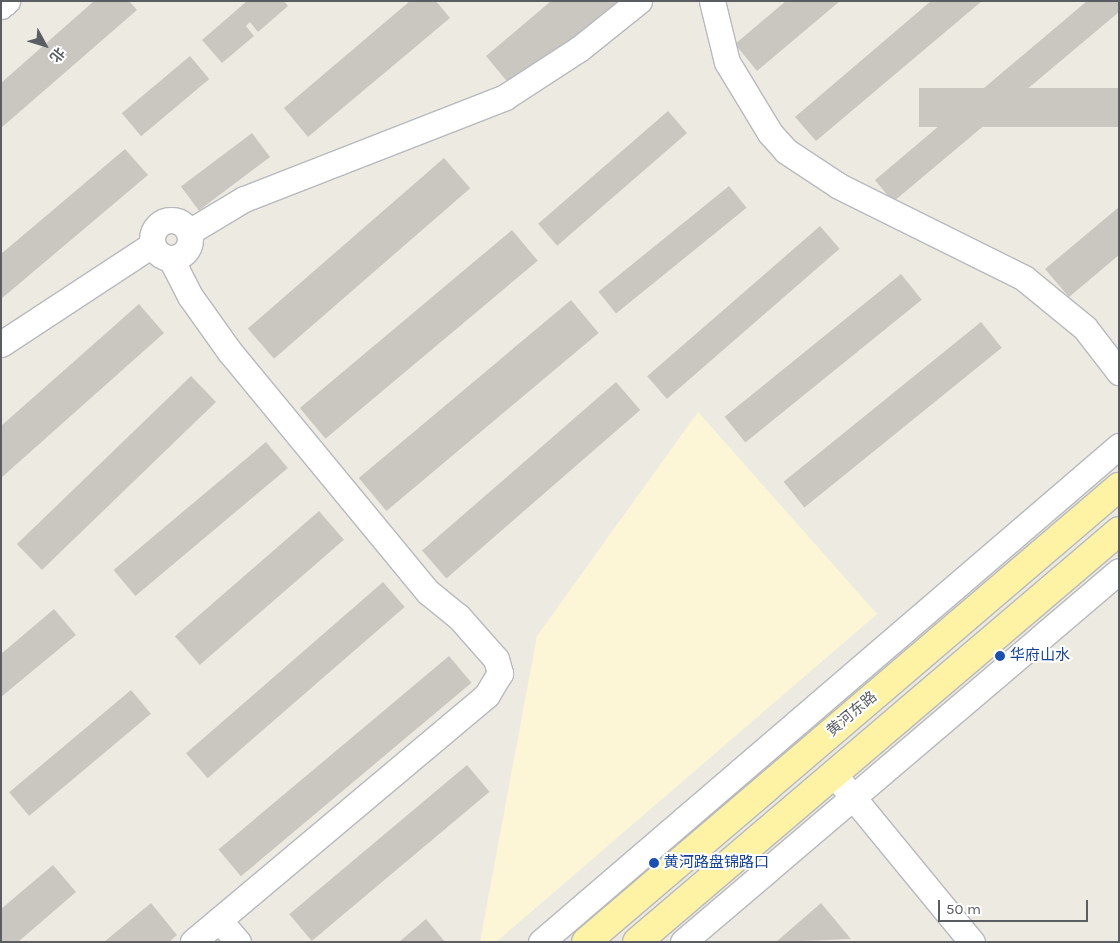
<!DOCTYPE html>
<html>
<head>
<meta charset="utf-8">
<style>
	body { margin:0 }
	#map { position:relative; width:1120px; height:943px; overflow:hidden; background:#edebe1; font-family:Karla,"Noto Sans SC",sans-serif }
	div>[style] { position:absolute }
	.commercial>* { inset:0; background:#fdf6d6 }
	.building>* { inset:0; background:#cac7c0; transform-origin:0 0 }
	.roads { filter:drop-shadow(1px 0 #b7b9be) drop-shadow(-1px 0 #b7b9be) drop-shadow(0 1px #b7b9be) drop-shadow(0 -1px #b7b9be) }
	.minor>* { height:25px; margin:-12.5px; padding:0 12.5px; transform-origin:12.5px; border-radius:12.5px; background:#fff }
	.minor>.ring { margin:-12.5px; padding:0; box-sizing:content-box; background:none; border:25px solid #fff; border-radius:50% }
	.major>* { height:28px; margin:-14px; padding:0 14px; transform-origin:14px; border-radius:14px; background:#fef3a5 }
	.dots>* { width:14px; height:14px; translate:-50% -50%; box-sizing:border-box; border:2px solid #fff; border-radius:50% }
	span { translate:-50% -50%; white-space:nowrap; text-align:center; line-height:1.15; -webkit-text-stroke:4px #fff; paint-order:stroke }
	.transit-label { font-size:15px; color:#164399 }
	.left { translate:0 -50%; text-align:left }
	.street-label { font-size:15px; color:#5a5d62 }
	.frame { position:absolute; inset:0; border:2px solid #5a5d62; pointer-events:none }
	.north { position:absolute; left:20px; top:20px; width:50px; height:50px; -webkit-text-stroke:4px #fff; paint-order:stroke; rotate:129deg; font-size:14px; font-weight:700; line-height:20px; text-align:center; color:#5a5d62 }
	.north::after { content:''; display:block; margin:auto; width:18px; height:22px; background:#5a5d62; clip-path:polygon(50% 0,100% 100%,50% 72%,0 100%) }
	.scale { position:absolute; left:938px; top:900px; width:150px; height:22px; box-sizing:border-box; border:2px solid #5a5d62; border-top:0; padding-left:6px; font-size:15px; line-height:18px; white-space:nowrap; color:#5a5d62; -webkit-text-stroke:4px #fff; paint-order:stroke }
</style>
</head>
<body>
<div id="map">
	<div class="commercial">
		<i style="clip-path:polygon(698px 412px,877px 614px,496px 942px,480px 942px,537px 636px)"></i>
	</div>
	<div class="building">
		<i style="clip-path:polygon(94px 1px,129px 1px,137px 10px,1px 128px,1px 83px)"></i>
		<i style="clip-path:polygon(247px 1px,284px 1px,288px 6px,258px 32px,250px 22px,246px 26px,254px 36px,222px 63px,202px 40px)"></i>
		<i style="clip-path:polygon(410px 1px,436px 1px,450px 18px,308px 137px,284px 108px)"></i>
		<i style="clip-path:polygon(551px 1px,621px 1px,515px 91px,486px 56px)"></i>
		<i style="clip-path:polygon(786px 1px,840px 1px,757px 71px,735px 44px)"></i>
		<i style="clip-path:polygon(931px 1px,982px 1px,816px 141px,795px 117px)"></i>
		<i style="clip-path:polygon(1087px 1px,1119px 1px,1119px 12px,893px 202px,875px 180px)"></i>
		<i style="left:190px;top:56px;width:30px;height:89px;rotate:50deg"></i>
		<i style="left:1119px;top:88px;width:39px;height:200px;rotate:90deg"></i>
		<i style="left:668px;top:111px;width:29px;height:172px;rotate:49deg"></i>
		<i style="left:252px;top:133px;width:30px;height:89px;rotate:53deg"></i>
		<i style="clip-path:polygon(125px 149px,148px 175px,1px 299px,1px 254px)"></i>
		<i style="left:444px;top:158px;width:40px;height:260px;rotate:49deg"></i>
		<i style="left:729px;top:186px;width:28px;height:168px;rotate:51deg"></i>
		<i style="clip-path:polygon(1119px 207px,1119px 255px,1069px 297px,1045px 269px)"></i>
		<i style="left:820px;top:226px;width:30px;height:229px;rotate:49deg"></i>
		<i style="left:512px;top:230px;width:40px;height:277px;rotate:50deg"></i>
		<i style="left:901px;top:274px;width:33px;height:227px;rotate:51deg"></i>
		<i style="left:571px;top:300px;width:43px;height:277px;rotate:50deg"></i>
		<i style="clip-path:polygon(139px 304px,164px 333px,1px 478px,1px 426px)"></i>
		<i style="left:981px;top:322px;width:33px;height:254px;rotate:51deg"></i>
		<i style="left:191px;top:376px;width:36px;height:242px;rotate:46deg"></i>
		<i style="left:616px;top:382px;width:37px;height:257px;rotate:49deg"></i>
		<i style="left:266px;top:442px;width:34px;height:199px;rotate:50deg"></i>
		<i style="left:319px;top:511px;width:38px;height:191px;rotate:49deg"></i>
		<i style="left:383px;top:582px;width:33px;height:261px;rotate:49deg"></i>
		<i style="clip-path:polygon(54px 609px,76px 635px,1px 697px,1px 654px)"></i>
		<i style="left:449px;top:656px;width:35px;height:301px;rotate:50deg"></i>
		<i style="left:131px;top:690px;width:31px;height:159px;rotate:50deg"></i>
		<i style="left:467px;top:765px;width:35px;height:232px;rotate:50deg"></i>
		<i style="clip-path:polygon(53px 865px,76px 892px,18px 942px,1px 942px,1px 909px)"></i>
		<i style="clip-path:polygon(151px 903px,177px 935px,169px 942px,104px 942px)"></i>
		<i style="clip-path:polygon(821px 903px,851px 939px,776px 942px)"></i>
		<i style="clip-path:polygon(426px 919px,445px 942px,399px 942px)"></i>
	</div>
	<div class="roads">
		<div class="minor">
			<i style="left:712px;top:1px;width:63px;rotate:76.2deg"></i>
			<i style="left:727px;top:62px;width:83px;rotate:58.8deg"></i>
			<i style="left:770px;top:133px;width:24px;rotate:48deg"></i>
			<i style="left:786px;top:151px;width:64px;rotate:33.4deg"></i>
			<i style="left:839px;top:186px;width:207px;rotate:26.4deg"></i>
			<i style="left:1024px;top:278px;width:79px;rotate:39.3deg"></i>
			<i style="left:1085px;top:328px;width:56px;rotate:52.3deg"></i>
			<i style="left:1px;top:6px;width:8px;rotate:-40deg"></i>
			<i class="ring" style="left:152px;top:220px;width:13px;height:13px"></i>
			<i style="left:189px;top:232px;width:64px;rotate:-31deg"></i>
			<i style="left:244px;top:199px;width:280px;rotate:-21.3deg"></i>
			<i style="left:505px;top:97px;width:88px;rotate:-33deg"></i>
			<i style="left:579px;top:49px;width:77px;rotate:-38.7deg"></i>
			<i style="left:171px;top:259px;width:42px;rotate:62.8deg"></i>
			<i style="left:190px;top:296px;width:69px;rotate:54.5deg"></i>
			<i style="left:230px;top:352px;width:311px;rotate:50.5deg"></i>
			<i style="left:428px;top:592px;width:38px;rotate:39deg"></i>
			<i style="left:458px;top:616px;width:57px;rotate:48.5deg"></i>
			<i style="left:496px;top:659px;width:15px;rotate:74deg"></i>
			<i style="left:500px;top:673px;width:26px;rotate:121deg"></i>
			<i style="left:487px;top:695px;width:384px;rotate:140deg"></i>
			<i style="left:1px;top:344px;width:181px;rotate:-33.3deg"></i>
			<i style="left:842px;top:784px;width:205px;rotate:50.6deg"></i>
			<i style="left:219px;top:920px;width:29px;rotate:49deg"></i>
			<i style="left:541px;top:942px;width:762px;rotate:-40.63deg"></i>
			<i style="left:683px;top:942px;width:572px;rotate:-40.4deg"></i>
		</div>
		<div class="major">
			<i style="left:586px;top:942px;width:701px;rotate:-40.49deg"></i>
			<i style="left:637px;top:942px;width:633px;rotate:-40.45deg"></i>
		</div>
	</div>
	<div class="dots">
		<i style="left:1000px;top:656px;background:#1a4fb4"></i>
		<i style="left:654px;top:863px;background:#1a4fb4"></i>
	</div>
	<div class="transit-label">
		<span class="left" style="left:1010px;top:656px">华府山水</span>
		<span class="left" style="left:664px;top:863px">黄河路盘锦路口</span>
	</div>
	<div class="street-label">
		<span style="left:852px;top:714px;rotate:-40deg">黄河东路</span>
	</div>
	<div class="frame"></div>
	<div class="north">北</div>
	<div class="scale">50 m</div>
</div>
</body>
</html>
